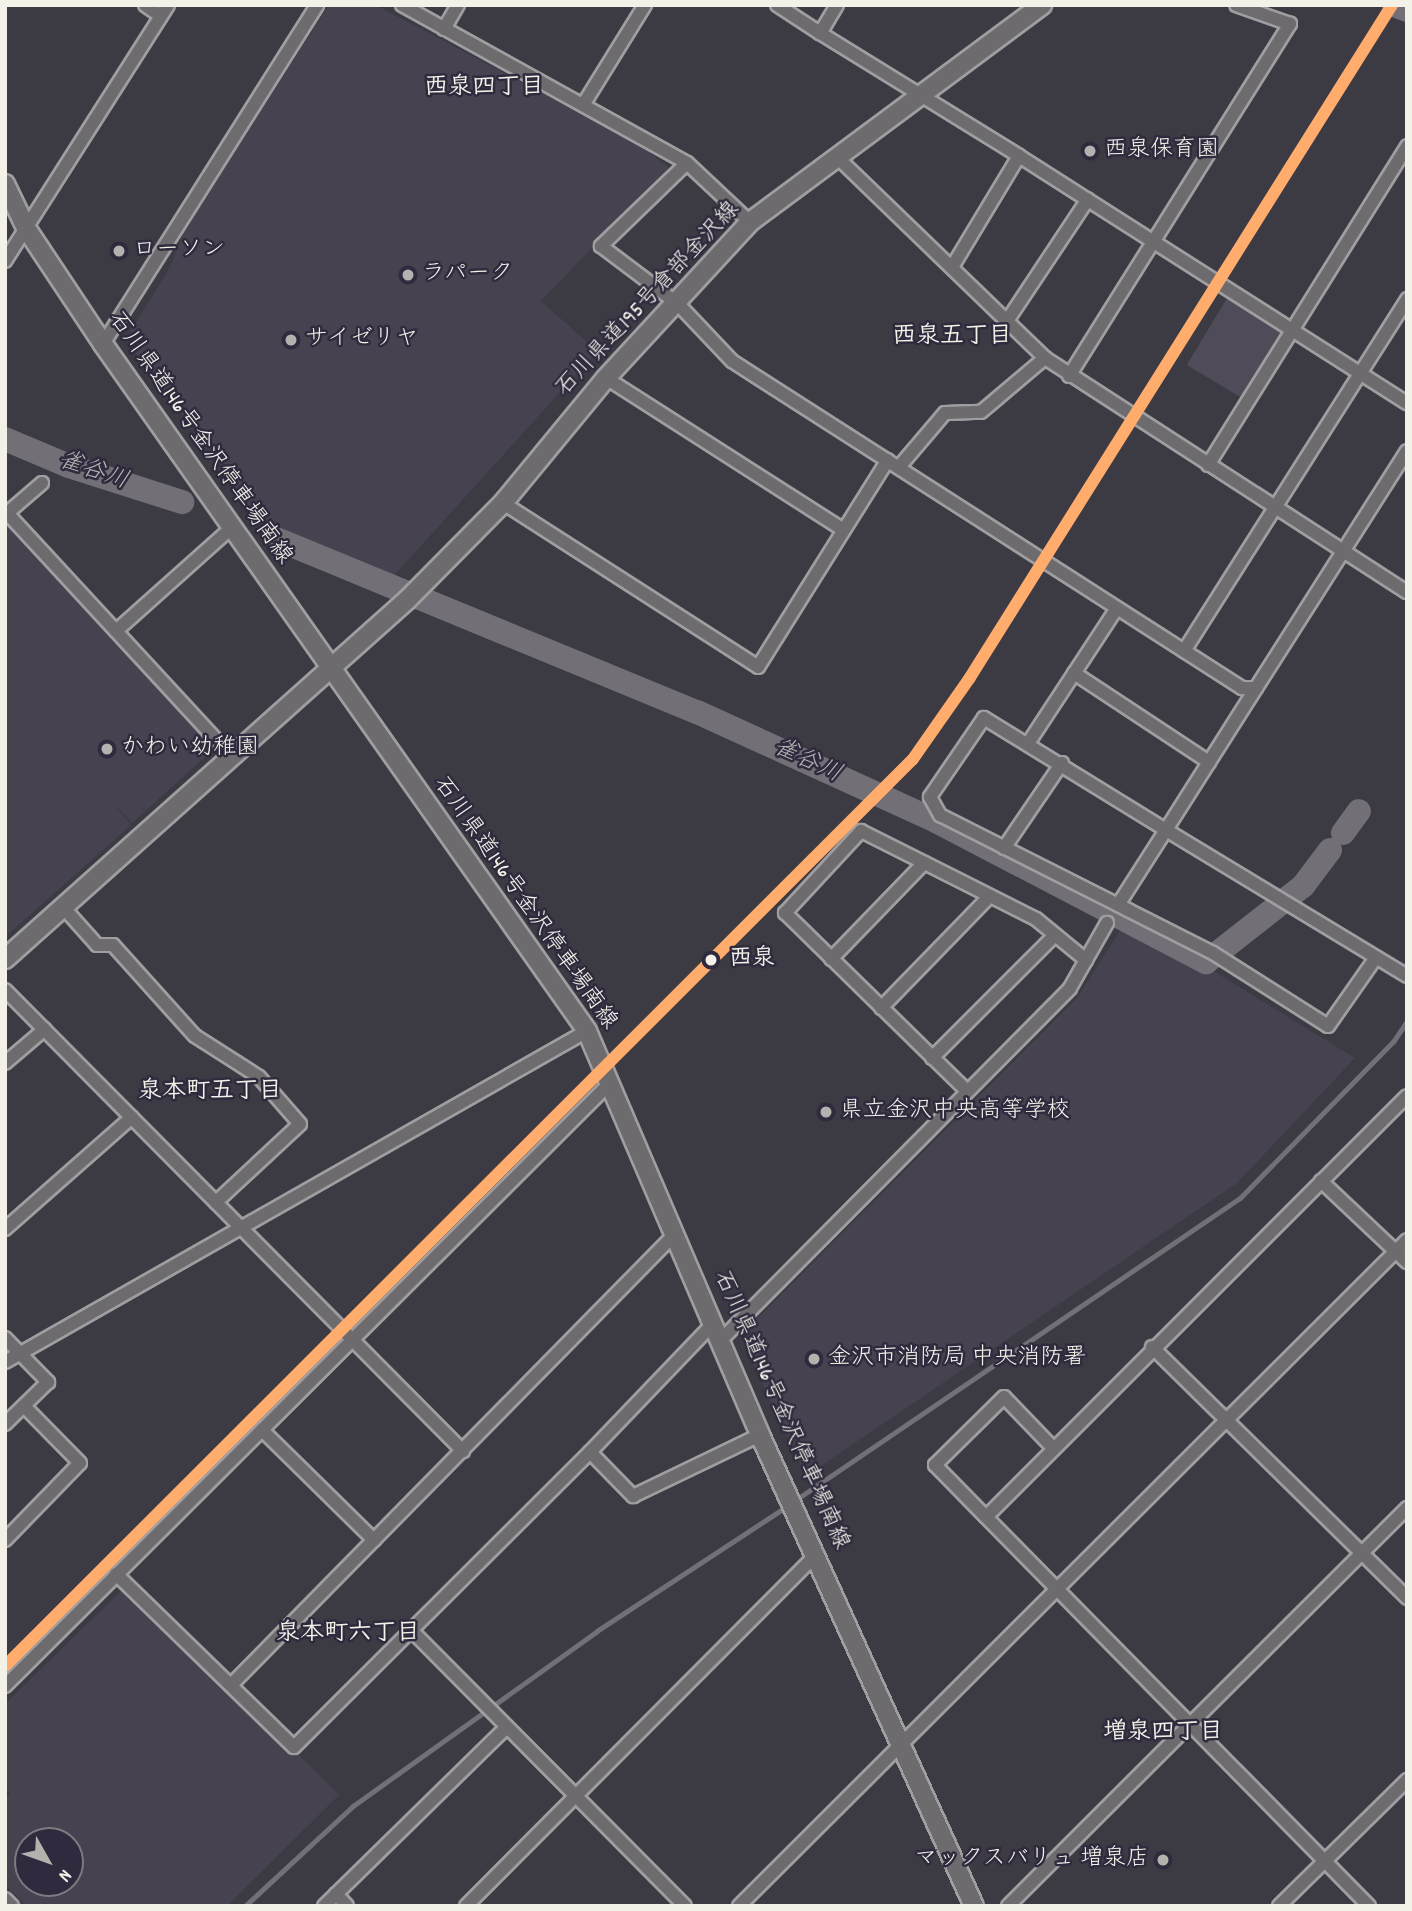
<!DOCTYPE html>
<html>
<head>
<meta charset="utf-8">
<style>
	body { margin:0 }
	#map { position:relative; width:1412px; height:1911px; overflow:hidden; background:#3c3a43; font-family:Dekko,"Klee One",sans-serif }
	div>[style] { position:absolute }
	.built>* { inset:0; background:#464250 }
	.green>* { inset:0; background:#504b59; transform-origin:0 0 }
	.stream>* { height:4.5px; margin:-2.25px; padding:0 2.25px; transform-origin:2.25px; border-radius:2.25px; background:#736f76 }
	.river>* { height:24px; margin:-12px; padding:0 12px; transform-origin:12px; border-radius:12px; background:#736f76 }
	.roads { filter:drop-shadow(2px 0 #9f9ea0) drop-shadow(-2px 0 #9f9ea0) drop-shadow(0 2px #9f9ea0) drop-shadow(0 -2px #9f9ea0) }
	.street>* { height:12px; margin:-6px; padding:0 6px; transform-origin:6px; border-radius:6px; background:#6e6b6e }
	.secondary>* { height:18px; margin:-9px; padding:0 9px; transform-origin:9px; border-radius:9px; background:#6e6b6e }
	.rail-1>* { height:12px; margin:-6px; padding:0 6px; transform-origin:6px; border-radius:6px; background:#ffac6d }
	.dots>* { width:19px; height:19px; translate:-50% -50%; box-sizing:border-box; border:4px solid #2f2a3d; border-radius:50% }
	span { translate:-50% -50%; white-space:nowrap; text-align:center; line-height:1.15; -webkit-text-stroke:5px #2f2a3d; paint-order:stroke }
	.poi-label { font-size:23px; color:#f4f1e8 }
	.left { translate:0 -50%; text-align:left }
	.right { translate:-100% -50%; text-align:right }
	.street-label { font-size:23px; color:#f4f1e8 }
	.stop-label { font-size:23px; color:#f4f1e8; font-weight:700 }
	.neighbourhood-label { font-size:24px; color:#f4f1e8; font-weight:700 }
	.water-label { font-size:24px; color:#b6b2b2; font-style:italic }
	.frame { position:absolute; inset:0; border:7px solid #f4f1e8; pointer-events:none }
	.north { position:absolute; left:14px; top:1827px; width:70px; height:70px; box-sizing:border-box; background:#2f2a3d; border:2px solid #7e7a81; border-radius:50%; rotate:130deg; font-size:19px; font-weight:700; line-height:28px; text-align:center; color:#f4f1e8 }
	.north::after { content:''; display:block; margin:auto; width:24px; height:32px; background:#b4b1ae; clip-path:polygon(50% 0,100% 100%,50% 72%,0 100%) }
</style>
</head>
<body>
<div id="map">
	<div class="built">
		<i style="clip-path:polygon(329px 5px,376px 5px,640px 145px,669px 168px,541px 301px,586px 341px,591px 358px,390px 580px,256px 526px,203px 434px,171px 403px,126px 339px,170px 267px,185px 229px)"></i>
		<i style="clip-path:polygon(5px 524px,12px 525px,216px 747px,132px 823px,111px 801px,131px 825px,5px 937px)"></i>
		<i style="clip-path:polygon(1123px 926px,1215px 972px,1355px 1058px,1237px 1183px,806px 1476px,744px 1345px,746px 1330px,1077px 998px)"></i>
		<i style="clip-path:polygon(evenodd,121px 1591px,290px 1755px,296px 1752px,339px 1795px,227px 1906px,27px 1906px,5px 1885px,5px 1799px,10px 1793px,5px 1788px,5px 1704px,121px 1591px,28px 1841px,70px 1841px,70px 1883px,28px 1883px,28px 1841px)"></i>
	</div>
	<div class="green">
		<i style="left:1230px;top:293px;width:71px;height:84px;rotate:31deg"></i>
	</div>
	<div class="stream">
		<i style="left:794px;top:1501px;width:539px;rotate:-34.19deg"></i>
		<i style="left:1240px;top:1198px;width:219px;rotate:-45.6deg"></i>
		<i style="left:1393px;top:1042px;width:25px;rotate:-56deg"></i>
		<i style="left:245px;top:1906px;width:147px;rotate:-42.8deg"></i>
		<i style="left:353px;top:1806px;width:300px;rotate:-35.6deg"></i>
		<i style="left:597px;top:1631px;width:227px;rotate:-33.3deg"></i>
	</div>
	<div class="river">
		<i style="left:1394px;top:5px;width:14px;rotate:21deg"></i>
		<i style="left:5px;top:439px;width:69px;rotate:22.9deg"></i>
		<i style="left:69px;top:466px;width:119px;rotate:17.7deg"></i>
		<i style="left:279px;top:540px;width:452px;rotate:22.4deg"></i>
		<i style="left:697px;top:712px;width:263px;rotate:24.5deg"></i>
		<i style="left:936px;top:821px;width:305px;rotate:27.6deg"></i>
		<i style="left:1206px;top:962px;width:123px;rotate:-38.1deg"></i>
		<i style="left:1303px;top:886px;width:45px;rotate:-53.1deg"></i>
		<i style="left:1343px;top:833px;width:27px;rotate:-54deg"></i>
	</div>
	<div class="roads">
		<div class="street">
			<i style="left:145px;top:5px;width:19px;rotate:35deg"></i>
			<i style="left:402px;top:5px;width:326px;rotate:29deg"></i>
			<i style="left:687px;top:163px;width:86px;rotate:43.1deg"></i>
			<i style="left:777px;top:5px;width:51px;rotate:33.1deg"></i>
			<i style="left:837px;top:5px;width:33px;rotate:121deg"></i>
			<i style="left:820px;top:33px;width:234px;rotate:31.7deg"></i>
			<i style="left:1019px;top:156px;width:130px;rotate:121.1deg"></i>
			<i style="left:444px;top:29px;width:28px;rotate:-60deg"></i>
			<i style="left:583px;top:105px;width:118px;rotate:-58.2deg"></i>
			<i style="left:1019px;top:156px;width:460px;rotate:32.5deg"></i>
			<i style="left:838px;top:158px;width:288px;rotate:44deg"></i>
			<i style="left:1045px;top:358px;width:431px;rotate:32.9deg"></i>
			<i style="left:687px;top:163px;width:120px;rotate:136deg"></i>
			<i style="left:601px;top:246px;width:96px;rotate:37deg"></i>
			<i style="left:678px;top:304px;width:79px;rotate:46.5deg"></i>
			<i style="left:732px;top:361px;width:606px;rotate:32.67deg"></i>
			<i style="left:1242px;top:688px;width:14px"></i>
			<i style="left:1256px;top:688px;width:168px;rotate:122.4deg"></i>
			<i style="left:1166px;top:830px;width:282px;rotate:31.2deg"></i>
			<i style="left:5px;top:261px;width:303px;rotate:-57.5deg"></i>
			<i style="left:1007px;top:321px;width:146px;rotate:-56.4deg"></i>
			<i style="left:103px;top:344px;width:401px;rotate:-57.7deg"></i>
			<i style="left:1069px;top:376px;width:416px;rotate:-57.9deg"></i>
			<i style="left:1290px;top:24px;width:57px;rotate:-160.6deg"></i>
			<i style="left:606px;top:378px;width:280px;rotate:32.6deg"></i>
			<i style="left:1208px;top:465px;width:376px;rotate:-58deg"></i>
			<i style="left:899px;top:467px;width:71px;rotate:-49.6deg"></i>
			<i style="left:945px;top:413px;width:36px;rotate:-2deg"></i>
			<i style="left:981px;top:412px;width:84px;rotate:-40.2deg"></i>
			<i style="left:503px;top:503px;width:303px;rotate:32.7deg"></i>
			<i style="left:758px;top:667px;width:244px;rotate:-57.9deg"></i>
			<i style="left:7px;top:513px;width:332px;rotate:47.3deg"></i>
			<i style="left:5px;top:515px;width:49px;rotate:-40.9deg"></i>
			<i style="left:116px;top:631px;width:154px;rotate:-41.8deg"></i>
			<i style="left:1184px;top:651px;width:417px;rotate:-57.6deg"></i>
			<i style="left:1074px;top:673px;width:162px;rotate:33.4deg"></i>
			<i style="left:1256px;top:688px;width:281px;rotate:-57.5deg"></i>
			<i style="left:1029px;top:742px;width:160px;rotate:-56.7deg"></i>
			<i style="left:1004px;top:848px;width:103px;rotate:-55.7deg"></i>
			<i style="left:1118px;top:905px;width:89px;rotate:-57.4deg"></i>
			<i style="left:1166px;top:830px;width:214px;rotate:-148.4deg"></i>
			<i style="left:984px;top:718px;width:96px;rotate:124.4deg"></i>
			<i style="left:930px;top:797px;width:21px;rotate:61deg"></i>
			<i style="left:940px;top:815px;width:211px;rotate:26.8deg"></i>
			<i style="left:1128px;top:910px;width:95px;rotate:26.8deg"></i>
			<i style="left:1213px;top:953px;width:136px;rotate:32.4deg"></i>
			<i style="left:1328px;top:1026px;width:82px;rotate:-55deg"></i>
			<i style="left:63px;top:907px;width:51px;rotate:48.2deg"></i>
			<i style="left:97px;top:945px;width:16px"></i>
			<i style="left:113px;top:945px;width:122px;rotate:48deg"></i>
			<i style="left:195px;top:1036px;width:76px;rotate:32.6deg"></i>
			<i style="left:259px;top:1077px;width:62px;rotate:48.9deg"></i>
			<i style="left:300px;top:1124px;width:115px;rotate:137.1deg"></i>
			<i style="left:831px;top:959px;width:134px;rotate:-45.9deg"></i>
			<i style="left:5px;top:990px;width:650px;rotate:45.19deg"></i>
			<i style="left:881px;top:1008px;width:156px;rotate:-45.8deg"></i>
			<i style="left:932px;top:1058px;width:174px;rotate:-45deg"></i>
			<i style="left:5px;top:1063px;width:52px;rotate:-40.4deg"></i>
			<i style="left:967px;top:1091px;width:255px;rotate:-135.6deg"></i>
			<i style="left:785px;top:913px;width:112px;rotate:-47.2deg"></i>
			<i style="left:861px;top:831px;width:196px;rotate:26.7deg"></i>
			<i style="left:1036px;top:919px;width:65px;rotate:39.4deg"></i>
			<i style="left:1321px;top:1181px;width:118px;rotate:43.3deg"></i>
			<i style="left:5px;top:1229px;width:169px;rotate:-41.4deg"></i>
			<i style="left:5px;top:1338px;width:62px;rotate:45.7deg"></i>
			<i style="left:48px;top:1382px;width:60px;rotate:135.7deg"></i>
			<i style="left:720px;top:1341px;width:497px;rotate:-45.2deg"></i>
			<i style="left:1070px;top:988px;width:75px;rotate:-60.4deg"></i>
			<i style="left:1152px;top:1347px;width:358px;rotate:44.5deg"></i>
			<i style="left:5px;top:1362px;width:670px;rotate:-29.63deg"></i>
			<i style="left:262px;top:1430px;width:157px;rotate:44.5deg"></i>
			<i style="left:590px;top:1452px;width:176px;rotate:-46.2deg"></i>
			<i style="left:986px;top:1517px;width:73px;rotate:-134.4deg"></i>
			<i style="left:935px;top:1465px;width:97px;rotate:-44.6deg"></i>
			<i style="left:1004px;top:1397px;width:71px;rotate:46.1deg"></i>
			<i style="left:5px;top:1540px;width:107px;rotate:-45.8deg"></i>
			<i style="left:80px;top:1463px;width:80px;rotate:-134.5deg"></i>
			<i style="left:116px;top:1574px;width:248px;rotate:44.2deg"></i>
			<i style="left:294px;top:1747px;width:418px;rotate:-44.9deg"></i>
			<i style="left:590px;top:1452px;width:62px;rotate:45.7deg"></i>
			<i style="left:633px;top:1496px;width:141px;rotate:-25.7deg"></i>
			<i style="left:410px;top:1629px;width:390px;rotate:45.2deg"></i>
			<i style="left:232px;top:1684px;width:633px;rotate:-45.45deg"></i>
			<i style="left:5px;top:1686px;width:850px;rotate:-44.9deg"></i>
			<i style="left:336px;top:1894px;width:16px;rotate:47deg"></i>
			<i style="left:5px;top:1899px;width:10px;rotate:45deg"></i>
			<i style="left:324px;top:1906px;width:256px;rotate:-44.4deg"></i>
			<i style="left:466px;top:1906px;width:496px;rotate:-45.1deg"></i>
			<i style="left:739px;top:1906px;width:943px;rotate:-44.91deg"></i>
			<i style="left:1008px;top:1906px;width:564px;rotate:-44.93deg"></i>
			<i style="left:1279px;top:1906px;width:180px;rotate:-44.5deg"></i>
			<i style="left:1369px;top:1906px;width:546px;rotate:-134.55deg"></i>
			<i style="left:986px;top:1517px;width:595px;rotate:-45deg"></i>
		</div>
		<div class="secondary">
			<i style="left:5px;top:184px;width:49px;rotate:64.5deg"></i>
			<i style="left:26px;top:228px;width:139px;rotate:56.4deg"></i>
			<i style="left:103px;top:344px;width:840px;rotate:54.83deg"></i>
			<i style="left:587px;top:1031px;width:439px;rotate:66.8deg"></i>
			<i style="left:760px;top:1435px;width:517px;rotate:65.57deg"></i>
			<i style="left:5px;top:959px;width:539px;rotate:-41.77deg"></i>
			<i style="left:407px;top:600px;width:136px;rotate:-45.3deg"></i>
			<i style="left:503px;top:503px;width:162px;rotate:-50.5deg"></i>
			<i style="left:606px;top:378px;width:212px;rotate:-47.3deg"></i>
			<i style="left:750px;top:222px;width:364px;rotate:-36.6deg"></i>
		</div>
	</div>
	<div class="rail-1">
		<i style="left:5px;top:1666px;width:1283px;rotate:-44.97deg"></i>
		<i style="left:913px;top:759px;width:98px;rotate:-55deg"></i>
		<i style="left:969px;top:679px;width:796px;rotate:-57.89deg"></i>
	</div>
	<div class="dots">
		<i style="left:1090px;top:151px;background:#b4b1ae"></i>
		<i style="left:119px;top:251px;background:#b4b1ae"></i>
		<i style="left:408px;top:275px;background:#b4b1ae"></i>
		<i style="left:291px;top:340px;background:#b4b1ae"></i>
		<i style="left:107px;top:749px;background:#b4b1ae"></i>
		<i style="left:711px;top:960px;background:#f4f1e8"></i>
		<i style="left:826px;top:1112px;background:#b4b1ae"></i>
		<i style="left:814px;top:1359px;background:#b4b1ae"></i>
		<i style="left:1163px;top:1860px;background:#b4b1ae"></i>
	</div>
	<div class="poi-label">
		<span class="left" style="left:1104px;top:151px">西泉保育園</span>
		<span class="left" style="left:133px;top:251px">ローソン</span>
		<span class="left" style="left:422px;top:275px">ラパーク</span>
		<span class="left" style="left:305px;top:340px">サイゼリヤ</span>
		<span class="left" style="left:121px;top:749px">かわい幼稚園</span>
		<span class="left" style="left:840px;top:1112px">県立金沢中央高等学校</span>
		<span class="left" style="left:828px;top:1359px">金沢市消防局 中央消防署</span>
		<span class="right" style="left:1149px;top:1860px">マックスバリュ 増泉店</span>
	</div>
	<div class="street-label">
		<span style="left:649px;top:300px;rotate:-47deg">石川県道195号倉部金沢線</span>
		<span style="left:199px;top:439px;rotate:55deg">石川県道146号金沢停車場南線</span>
		<span style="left:524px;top:904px;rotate:55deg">石川県道146号金沢停車場南線</span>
		<span style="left:780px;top:1411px;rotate:66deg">石川県道146号金沢停車場南線</span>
	</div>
	<div class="stop-label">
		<span class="left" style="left:729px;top:960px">西泉</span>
	</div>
	<div class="neighbourhood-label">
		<span style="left:484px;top:89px">西泉四丁目</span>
		<span style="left:952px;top:338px">西泉五丁目</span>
		<span style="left:210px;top:1093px">泉本町五丁目</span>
		<span style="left:348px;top:1635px">泉本町六丁目</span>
		<span style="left:1163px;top:1734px">増泉四丁目</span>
	</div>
	<div class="water-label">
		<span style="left:93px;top:472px;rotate:19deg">雀谷川</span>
		<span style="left:807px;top:762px;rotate:25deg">雀谷川</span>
	</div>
	<div class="frame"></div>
	<div class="north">N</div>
</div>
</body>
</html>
